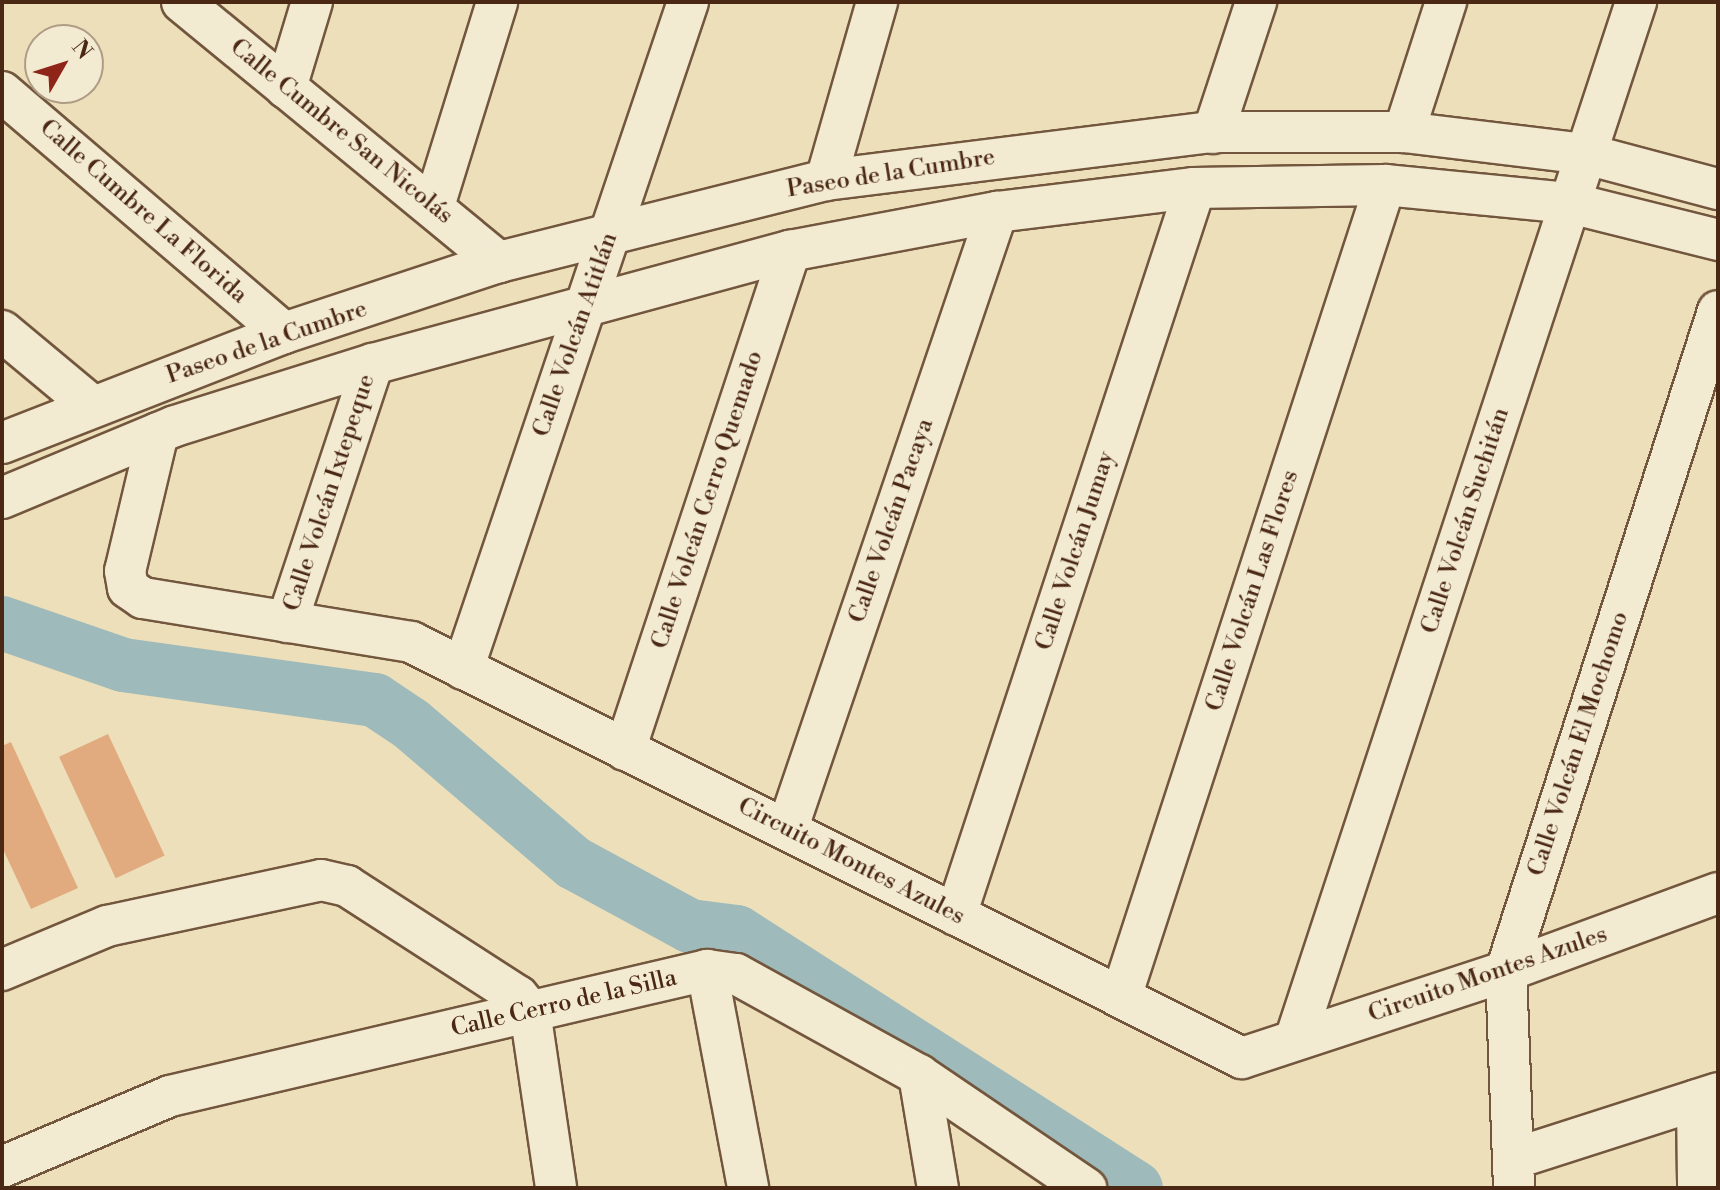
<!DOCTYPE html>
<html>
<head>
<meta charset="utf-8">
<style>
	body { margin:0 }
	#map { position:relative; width:1720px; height:1190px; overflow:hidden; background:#ecdfb9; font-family:"Libre Bodoni",serif }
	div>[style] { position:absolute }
	.river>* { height:54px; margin:-27px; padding:0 27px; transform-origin:27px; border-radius:27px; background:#9ebaba }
	.building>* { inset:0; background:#e1ab7f; transform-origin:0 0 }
	.roads { filter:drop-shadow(2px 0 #72563d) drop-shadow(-2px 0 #72563d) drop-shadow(0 2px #72563d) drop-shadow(0 -2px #72563d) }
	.minor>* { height:40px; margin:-20px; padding:0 20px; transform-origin:20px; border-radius:20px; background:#f3ead2 }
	span { translate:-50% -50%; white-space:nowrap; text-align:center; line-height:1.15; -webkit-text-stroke:6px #f3ead2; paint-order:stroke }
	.street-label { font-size:24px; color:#4a2814 }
	.frame { position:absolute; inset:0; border:4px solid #4a2814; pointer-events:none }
	.north { position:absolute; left:24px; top:24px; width:80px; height:80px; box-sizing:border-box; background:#f3ead2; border:2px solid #af9c86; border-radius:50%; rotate:51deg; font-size:22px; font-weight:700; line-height:32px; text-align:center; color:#4a2814 }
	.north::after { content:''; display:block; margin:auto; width:28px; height:36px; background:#8f2418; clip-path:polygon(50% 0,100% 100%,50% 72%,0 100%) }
</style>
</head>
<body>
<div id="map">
	<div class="river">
		<i style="left:2px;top:623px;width:128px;rotate:19.1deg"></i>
		<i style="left:123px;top:665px;width:254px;rotate:7.9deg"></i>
		<i style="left:375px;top:700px;width:43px;rotate:33.7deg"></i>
		<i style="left:411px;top:724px;width:214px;rotate:40.5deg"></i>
		<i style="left:574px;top:863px;width:132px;rotate:28.5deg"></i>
		<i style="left:690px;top:926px;width:47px;rotate:7.3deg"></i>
		<i style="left:737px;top:932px;width:474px;rotate:32.7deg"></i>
	</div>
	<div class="building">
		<i style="left:108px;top:734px;width:134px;height:54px;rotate:65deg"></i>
		<i style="clip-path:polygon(11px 742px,78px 888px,31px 909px,2px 847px,2px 746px)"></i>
	</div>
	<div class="roads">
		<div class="minor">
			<i style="left:182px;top:2px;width:410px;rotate:39.4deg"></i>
			<i style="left:286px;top:88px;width:90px;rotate:-73.2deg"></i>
			<i style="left:2px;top:92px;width:371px;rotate:40.5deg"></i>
			<i style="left:1404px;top:132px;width:137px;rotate:-72.1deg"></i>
			<i style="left:1213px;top:133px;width:138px;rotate:-71.8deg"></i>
			<i style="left:826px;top:180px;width:185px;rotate:-74deg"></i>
			<i style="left:434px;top:206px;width:214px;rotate:-72.8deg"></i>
			<i style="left:2px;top:331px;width:117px;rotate:39.8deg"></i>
			<i style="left:158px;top:433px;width:142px;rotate:103.4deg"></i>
			<i style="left:125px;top:571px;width:17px;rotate:80deg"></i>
			<i style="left:128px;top:588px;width:18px;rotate:34deg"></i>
			<i style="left:143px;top:598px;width:272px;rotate:9.3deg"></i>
			<i style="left:411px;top:642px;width:929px;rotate:26.59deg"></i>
			<i style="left:1242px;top:1058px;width:278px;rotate:-18.2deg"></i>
			<i style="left:1506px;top:971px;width:226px;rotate:-20.2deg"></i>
			<i style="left:2px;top:443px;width:303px;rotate:-21.3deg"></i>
			<i style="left:284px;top:333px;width:226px;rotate:-18.3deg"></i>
			<i style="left:499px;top:262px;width:337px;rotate:-14.1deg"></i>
			<i style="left:826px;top:180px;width:389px;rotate:-7.1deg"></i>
			<i style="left:1212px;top:132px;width:192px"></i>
			<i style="left:1404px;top:132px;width:183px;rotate:6.9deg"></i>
			<i style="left:1586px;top:154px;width:137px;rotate:14.9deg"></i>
			<i style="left:2px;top:498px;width:187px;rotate:-22.6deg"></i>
			<i style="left:175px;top:426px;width:207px;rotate:-17.4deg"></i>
			<i style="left:373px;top:364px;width:432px;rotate:-15.2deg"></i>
			<i style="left:790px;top:251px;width:211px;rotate:-10.7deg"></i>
			<i style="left:997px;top:212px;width:197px;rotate:-7deg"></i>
			<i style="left:1193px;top:188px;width:192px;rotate:-0.9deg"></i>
			<i style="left:1385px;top:185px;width:186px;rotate:5.6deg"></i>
			<i style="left:1570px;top:203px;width:153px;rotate:14deg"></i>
			<i style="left:287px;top:622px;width:272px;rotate:-71.6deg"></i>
			<i style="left:463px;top:669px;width:704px;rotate:-71.36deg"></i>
			<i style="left:625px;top:750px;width:526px;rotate:-71.7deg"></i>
			<i style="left:787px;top:830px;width:653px;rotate:-71.23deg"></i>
			<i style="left:956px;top:915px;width:765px;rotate:-71.8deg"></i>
			<i style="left:2px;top:970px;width:114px;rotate:-22.7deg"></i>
			<i style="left:107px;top:926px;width:219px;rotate:-12.1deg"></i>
			<i style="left:321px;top:880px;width:27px;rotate:13deg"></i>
			<i style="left:347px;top:886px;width:203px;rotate:32.8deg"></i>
			<i style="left:518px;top:996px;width:19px;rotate:51deg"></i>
			<i style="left:530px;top:1011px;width:179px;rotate:81.6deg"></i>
			<i style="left:707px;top:970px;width:222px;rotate:79.3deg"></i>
			<i style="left:1121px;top:997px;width:854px;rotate:-71.99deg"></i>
			<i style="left:1295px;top:1040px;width:1093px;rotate:-71.81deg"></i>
			<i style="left:919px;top:1075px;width:115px;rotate:80.5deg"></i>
			<i style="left:1697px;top:1100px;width:88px;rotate:89.3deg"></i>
			<i style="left:1513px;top:1159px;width:215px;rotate:-17.8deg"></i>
			<i style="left:2px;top:1167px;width:182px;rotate:-22.9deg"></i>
			<i style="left:170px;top:1096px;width:552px;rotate:-13.2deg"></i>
			<i style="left:707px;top:970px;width:29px;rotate:8deg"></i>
			<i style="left:736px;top:974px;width:209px;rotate:28.9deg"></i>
			<i style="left:919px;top:1075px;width:202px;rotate:34.1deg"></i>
			<i style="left:1514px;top:1188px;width:217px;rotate:-92.1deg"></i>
			<i style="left:1506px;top:971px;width:693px;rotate:-72.19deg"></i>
		</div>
	</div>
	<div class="street-label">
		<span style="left:341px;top:132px;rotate:39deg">Calle Cumbre San Nicolás</span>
		<span style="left:891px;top:174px;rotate:-9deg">Paseo de la Cumbre</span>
		<span style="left:143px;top:212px;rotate:41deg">Calle Cumbre La Florida</span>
		<span style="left:576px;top:335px;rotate:-71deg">Calle Volcán Atitlán</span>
		<span style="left:267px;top:343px;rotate:-19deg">Paseo de la Cumbre</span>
		<span style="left:330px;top:493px;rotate:-72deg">Calle Volcán Ixtepeque</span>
		<span style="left:708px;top:500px;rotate:-72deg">Calle Volcán Cerro Quemado</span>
		<span style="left:892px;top:521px;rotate:-71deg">Calle Volcán Pacaya</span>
		<span style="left:1466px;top:521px;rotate:-72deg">Calle Volcán Suchitán</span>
		<span style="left:1076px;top:551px;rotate:-72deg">Calle Volcán Jumay</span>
		<span style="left:1253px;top:591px;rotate:-72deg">Calle Volcán Las Flores</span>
		<span style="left:1579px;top:744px;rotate:-72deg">Calle Volcán El Mochomo</span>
		<span style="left:851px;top:862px;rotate:27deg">Circuito Montes Azules</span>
		<span style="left:1488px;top:975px;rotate:-19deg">Circuito Montes Azules</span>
		<span style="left:564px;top:1004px;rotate:-13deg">Calle Cerro de la Silla</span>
	</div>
	<div class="frame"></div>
	<div class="north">N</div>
</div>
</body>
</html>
